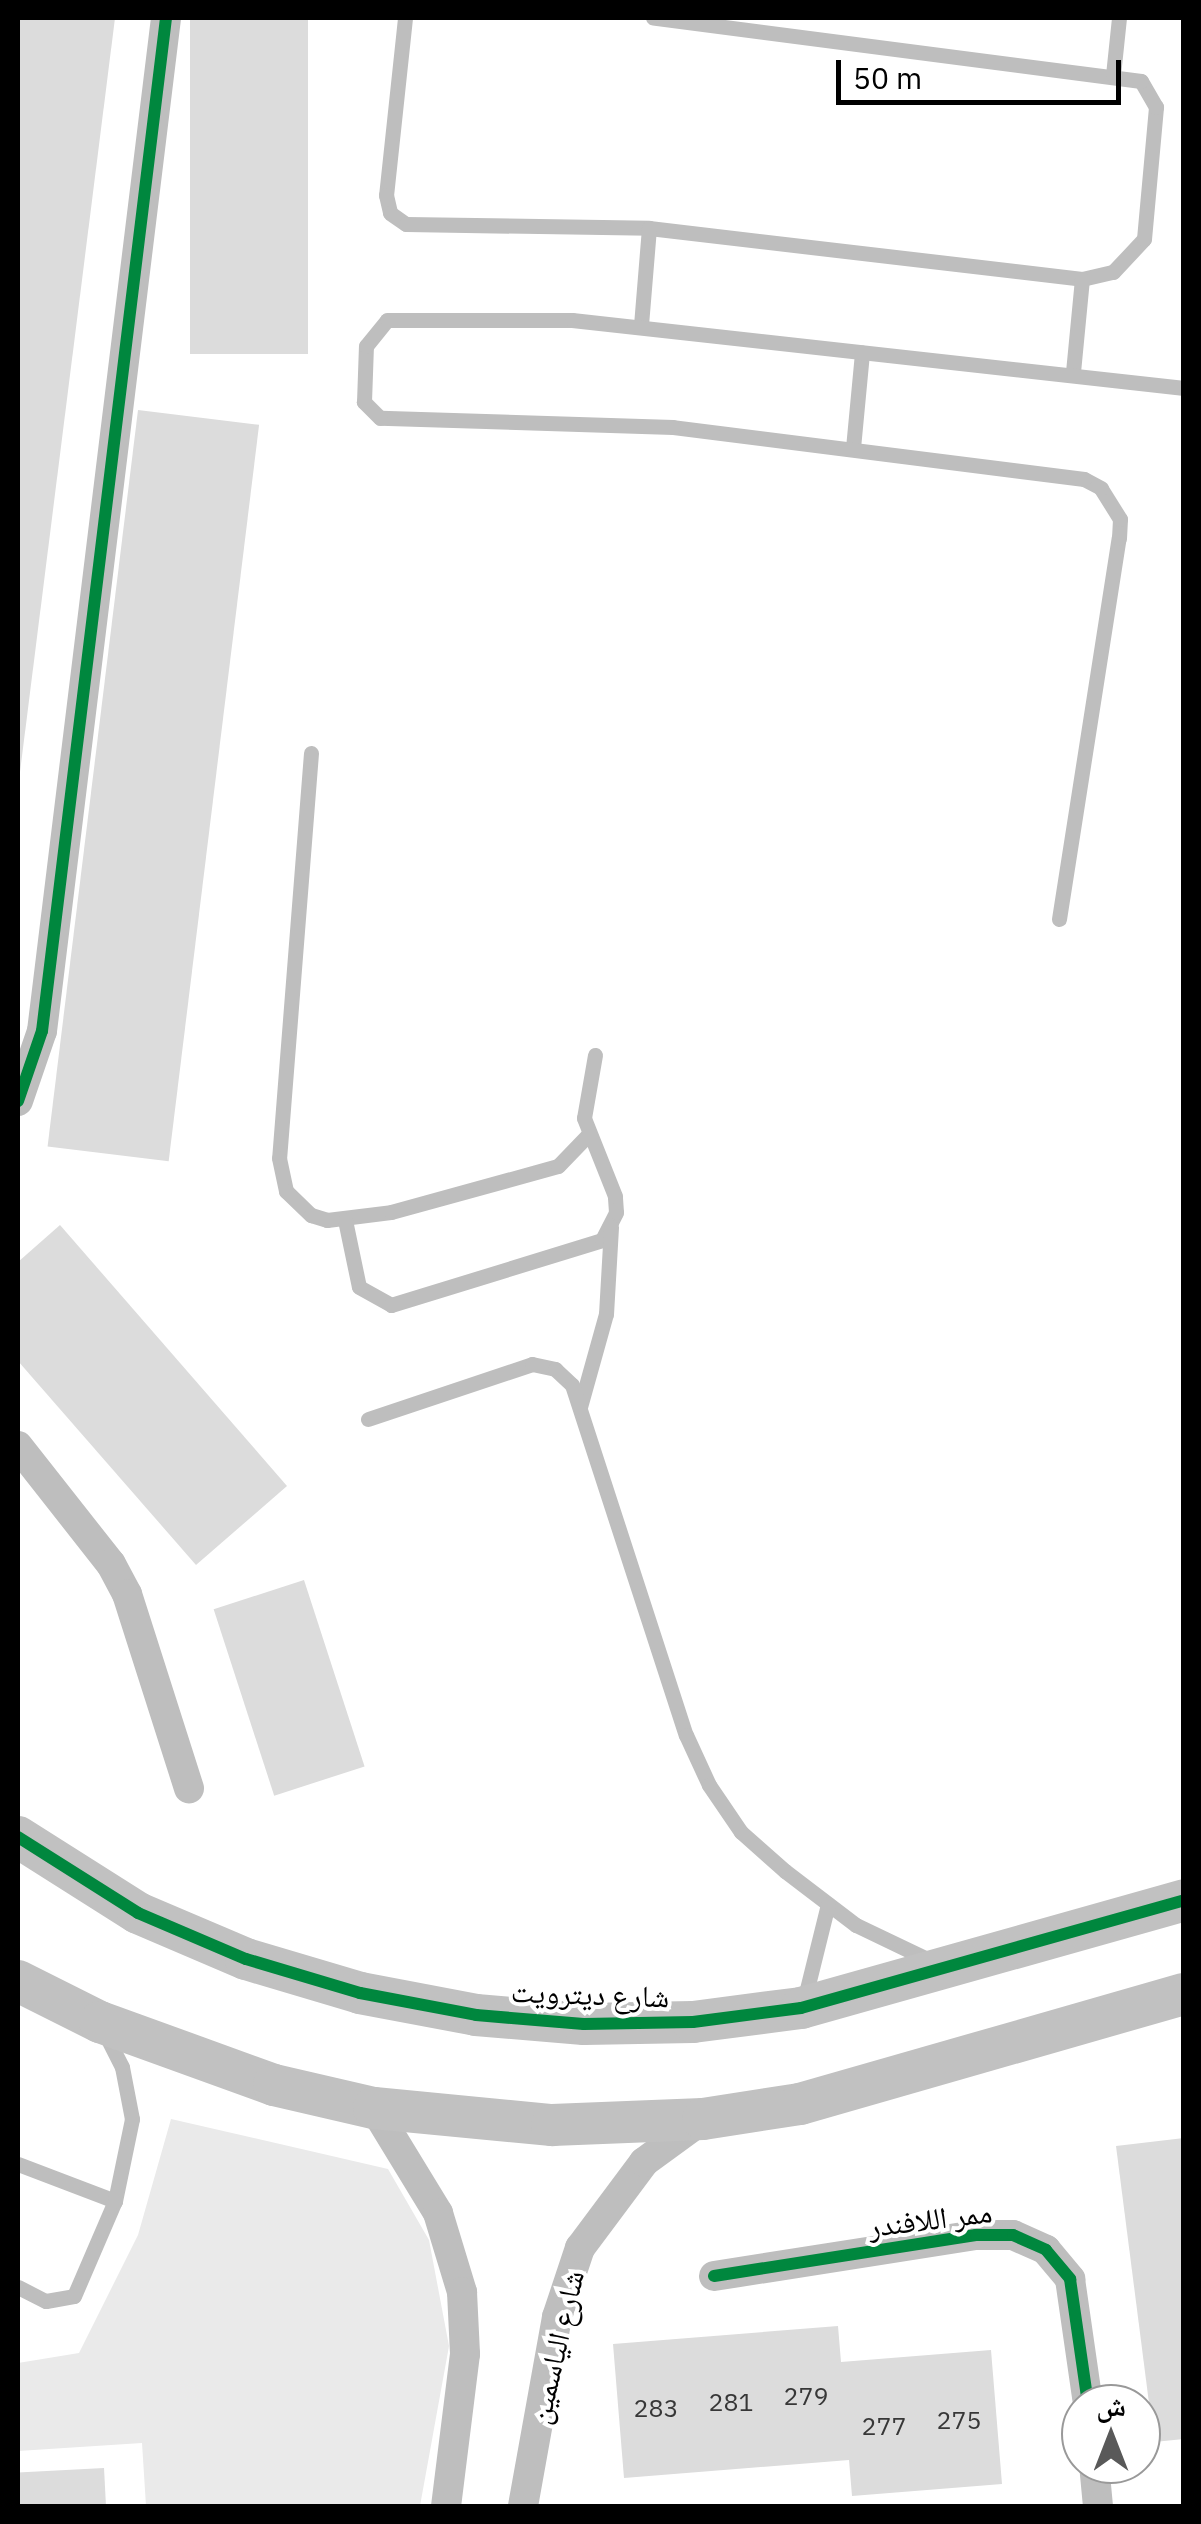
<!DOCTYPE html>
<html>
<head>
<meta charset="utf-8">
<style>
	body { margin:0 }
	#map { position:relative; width:1201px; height:2524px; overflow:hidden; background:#fff; font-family:"IBM Plex Sans","Noto Naskh Arabic",sans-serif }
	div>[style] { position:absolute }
	.green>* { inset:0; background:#eaeaea }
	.building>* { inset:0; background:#dcdcdc; transform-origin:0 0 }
	.lane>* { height:15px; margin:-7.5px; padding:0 7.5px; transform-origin:7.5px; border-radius:7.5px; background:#bebebe }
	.street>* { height:30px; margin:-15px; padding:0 15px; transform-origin:15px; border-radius:15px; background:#bebebe }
	.secondary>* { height:42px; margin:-21px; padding:0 21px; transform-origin:21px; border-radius:21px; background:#c1c1c1 }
	.cycleway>* { height:12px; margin:-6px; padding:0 6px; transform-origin:6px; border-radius:6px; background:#00873e }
	span { translate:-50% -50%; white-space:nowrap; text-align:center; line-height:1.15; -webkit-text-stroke:8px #fff; paint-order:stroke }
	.number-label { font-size:25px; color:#373737 }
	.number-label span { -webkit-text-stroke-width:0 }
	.street-label { font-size:30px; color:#000 }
	.frame { position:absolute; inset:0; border:20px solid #000; pointer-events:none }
	.north { position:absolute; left:1061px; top:2384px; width:100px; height:100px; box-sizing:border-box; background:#fff; border:2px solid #999; border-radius:50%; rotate:0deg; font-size:28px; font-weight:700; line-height:40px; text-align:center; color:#000 }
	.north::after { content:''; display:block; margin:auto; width:35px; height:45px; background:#595959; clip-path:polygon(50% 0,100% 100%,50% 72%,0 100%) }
	.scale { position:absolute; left:836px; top:60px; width:285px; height:45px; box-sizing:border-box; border:5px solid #000; border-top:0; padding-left:12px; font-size:30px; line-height:35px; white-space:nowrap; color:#000; -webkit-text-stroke:8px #fff; paint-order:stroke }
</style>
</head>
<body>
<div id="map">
	<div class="green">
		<i style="clip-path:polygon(171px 2119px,388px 2169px,429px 2240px,449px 2346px,420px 2506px,146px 2506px,142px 2443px,18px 2451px,18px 2363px,79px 2353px,138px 2235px)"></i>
	</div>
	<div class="building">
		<i style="clip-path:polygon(18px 18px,115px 18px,20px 772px,18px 772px)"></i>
		<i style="left:190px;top:18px;width:118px;height:336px"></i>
		<i style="left:138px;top:410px;width:122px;height:742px;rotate:7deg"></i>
		<i style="clip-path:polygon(60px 1225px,287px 1486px,196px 1565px,18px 1361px,18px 1262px)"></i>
		<i style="left:304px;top:1580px;width:196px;height:95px;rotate:72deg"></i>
		<i style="clip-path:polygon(1184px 2138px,1184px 2439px,1154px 2442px,1116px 2146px)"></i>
		<i style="clip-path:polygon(838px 2326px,841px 2362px,991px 2350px,1002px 2484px,852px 2496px,849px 2460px,624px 2478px,613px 2344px)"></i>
		<i style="left:104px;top:2468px;width:38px;height:86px;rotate:87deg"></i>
	</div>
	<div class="lane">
		<i style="left:405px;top:18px;width:178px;rotate:96.1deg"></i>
		<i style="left:386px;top:195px;width:18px;rotate:77deg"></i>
		<i style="left:390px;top:213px;width:19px;rotate:35deg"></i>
		<i style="left:406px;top:224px;width:243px;rotate:0.9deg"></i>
		<i style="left:649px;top:228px;width:436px;rotate:6.7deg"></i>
		<i style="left:1082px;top:279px;width:32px;rotate:-13deg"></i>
		<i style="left:1113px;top:272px;width:45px;rotate:-46.8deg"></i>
		<i style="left:1144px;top:239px;width:133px;rotate:-84.8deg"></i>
		<i style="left:1156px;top:107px;width:30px;rotate:-120deg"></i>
		<i style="left:1141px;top:81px;width:492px;rotate:-172.6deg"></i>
		<i style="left:1113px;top:75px;width:57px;rotate:-84deg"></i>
		<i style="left:641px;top:325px;width:97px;rotate:-85.3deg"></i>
		<i style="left:1073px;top:372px;width:93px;rotate:-84.5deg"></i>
		<i style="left:853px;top:448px;width:96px;rotate:-84.6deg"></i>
		<i style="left:311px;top:753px;width:406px;rotate:94.5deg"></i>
		<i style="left:279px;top:1158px;width:34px;rotate:78deg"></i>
		<i style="left:286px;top:1191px;width:35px;rotate:44deg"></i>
		<i style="left:311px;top:1215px;width:17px;rotate:17deg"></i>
		<i style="left:327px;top:1220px;width:64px;rotate:-7.1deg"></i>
		<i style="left:391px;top:1212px;width:173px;rotate:-15.4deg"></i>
		<i style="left:558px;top:1166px;width:42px;rotate:-46deg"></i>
		<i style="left:1059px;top:919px;width:386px;rotate:-81.1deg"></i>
		<i style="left:1119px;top:538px;width:19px;rotate:-87deg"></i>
		<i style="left:1120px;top:519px;width:36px;rotate:-122deg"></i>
		<i style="left:1101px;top:488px;width:19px;rotate:-152deg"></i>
		<i style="left:1084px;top:479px;width:414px;rotate:-172.8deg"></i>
		<i style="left:673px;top:427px;width:293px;rotate:-178.2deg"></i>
		<i style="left:380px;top:418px;width:23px;rotate:-135deg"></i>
		<i style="left:364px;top:402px;width:56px;rotate:-88deg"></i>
		<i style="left:366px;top:346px;width:33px;rotate:-51deg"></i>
		<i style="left:387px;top:320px;width:185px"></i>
		<i style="left:572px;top:320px;width:616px;rotate:6.34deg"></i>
		<i style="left:345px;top:1220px;width:68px;rotate:78.2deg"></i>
		<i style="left:359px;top:1287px;width:37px;rotate:29deg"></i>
		<i style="left:391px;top:1305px;width:221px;rotate:-17.1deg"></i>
		<i style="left:602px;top:1240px;width:31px;rotate:-63deg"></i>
		<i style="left:616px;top:1212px;width:16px;rotate:-94deg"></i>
		<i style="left:615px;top:1196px;width:84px;rotate:-111.7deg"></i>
		<i style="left:584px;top:1118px;width:64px;rotate:-80.1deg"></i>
		<i style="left:580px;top:1407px;width:97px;rotate:-74.4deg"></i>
		<i style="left:606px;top:1314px;width:87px;rotate:-86.7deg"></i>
		<i style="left:368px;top:1419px;width:173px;rotate:-18.5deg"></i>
		<i style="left:532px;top:1364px;width:24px;rotate:12deg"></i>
		<i style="left:555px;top:1369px;width:23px;rotate:43deg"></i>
		<i style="left:572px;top:1385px;width:368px;rotate:72deg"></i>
		<i style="left:686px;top:1735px;width:55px;rotate:65.3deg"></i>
		<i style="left:709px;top:1785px;width:57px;rotate:55.8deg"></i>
		<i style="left:741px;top:1832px;width:59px;rotate:41.6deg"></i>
		<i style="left:785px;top:1871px;width:89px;rotate:37.3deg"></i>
		<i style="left:856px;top:1925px;width:83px;rotate:25.6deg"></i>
		<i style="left:804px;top:2001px;width:100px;rotate:-76.1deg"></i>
		<i style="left:18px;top:2164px;width:104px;rotate:20.9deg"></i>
		<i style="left:18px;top:2287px;width:31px;rotate:27deg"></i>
		<i style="left:46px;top:2301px;width:28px;rotate:-10deg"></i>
		<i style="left:74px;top:2296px;width:103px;rotate:-66.7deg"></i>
		<i style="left:115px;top:2201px;width:84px;rotate:-78.3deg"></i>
		<i style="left:132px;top:2119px;width:53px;rotate:-100.9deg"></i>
		<i style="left:122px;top:2067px;width:36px;rotate:-117deg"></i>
	</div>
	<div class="street">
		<i style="left:18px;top:1101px;width:74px;rotate:-71.1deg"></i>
		<i style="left:42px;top:1031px;width:1021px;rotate:-83.02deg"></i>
		<i style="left:18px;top:1446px;width:150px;rotate:51.8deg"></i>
		<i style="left:111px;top:1564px;width:34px;rotate:62deg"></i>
		<i style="left:127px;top:1594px;width:204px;rotate:72.3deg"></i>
		<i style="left:374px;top:2108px;width:123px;rotate:58.6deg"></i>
		<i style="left:438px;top:2213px;width:83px;rotate:73.1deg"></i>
		<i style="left:462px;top:2292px;width:62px;rotate:87.2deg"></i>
		<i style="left:465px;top:2354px;width:153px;rotate:97.1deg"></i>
		<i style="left:714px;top:2276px;width:265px;rotate:-8.9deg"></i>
		<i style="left:976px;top:2235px;width:37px"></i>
		<i style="left:1013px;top:2235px;width:36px;rotate:24deg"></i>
		<i style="left:1046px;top:2250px;width:38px;rotate:50deg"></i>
		<i style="left:1070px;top:2279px;width:126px;rotate:81.8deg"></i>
		<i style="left:1094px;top:2464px;width:42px;rotate:84.6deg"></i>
		<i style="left:523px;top:2506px;width:192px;rotate:-79.8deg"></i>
		<i style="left:557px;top:2317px;width:73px;rotate:-71.6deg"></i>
		<i style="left:580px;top:2248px;width:107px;rotate:-53.3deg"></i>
		<i style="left:644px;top:2162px;width:73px;rotate:-36.1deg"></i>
	</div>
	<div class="secondary">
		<i style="left:18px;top:1837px;width:142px;rotate:32.3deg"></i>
		<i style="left:138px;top:1913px;width:117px;rotate:23.1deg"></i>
		<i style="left:246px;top:1959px;width:119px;rotate:16.6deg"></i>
		<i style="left:360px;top:1993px;width:118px;rotate:10.7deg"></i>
		<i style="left:476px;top:2015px;width:108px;rotate:4.8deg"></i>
		<i style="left:584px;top:2024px;width:109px;rotate:-1.1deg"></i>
		<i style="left:693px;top:2022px;width:109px;rotate:-7.4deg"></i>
		<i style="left:801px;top:2008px;width:398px;rotate:-15.7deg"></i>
		<i style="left:18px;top:1981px;width:92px;rotate:26.6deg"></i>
		<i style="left:100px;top:2022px;width:185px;rotate:19.9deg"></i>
		<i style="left:274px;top:2085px;width:103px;rotate:13deg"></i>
		<i style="left:374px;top:2108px;width:179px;rotate:5.5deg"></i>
		<i style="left:552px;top:2125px;width:151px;rotate:-2.3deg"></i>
		<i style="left:703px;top:2119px;width:98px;rotate:-8.8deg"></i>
		<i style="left:800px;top:2104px;width:399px;rotate:-16deg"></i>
	</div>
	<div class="cycleway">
		<i style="left:18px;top:1101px;width:74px;rotate:-71.1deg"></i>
		<i style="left:42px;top:1031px;width:1021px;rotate:-83.02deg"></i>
		<i style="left:18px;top:1837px;width:142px;rotate:32.3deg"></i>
		<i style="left:138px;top:1913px;width:117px;rotate:23.1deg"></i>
		<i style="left:246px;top:1959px;width:119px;rotate:16.6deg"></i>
		<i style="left:360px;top:1993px;width:118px;rotate:10.7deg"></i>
		<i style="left:476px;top:2015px;width:108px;rotate:4.8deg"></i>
		<i style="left:584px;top:2024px;width:109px;rotate:-1.1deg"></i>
		<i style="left:693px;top:2022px;width:109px;rotate:-7.4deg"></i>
		<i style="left:801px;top:2008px;width:398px;rotate:-15.7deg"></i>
		<i style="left:714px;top:2276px;width:265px;rotate:-8.9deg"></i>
		<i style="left:976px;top:2235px;width:37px"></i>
		<i style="left:1013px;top:2235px;width:36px;rotate:24deg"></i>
		<i style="left:1046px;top:2250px;width:38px;rotate:50deg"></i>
		<i style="left:1070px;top:2279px;width:126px;rotate:81.8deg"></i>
	</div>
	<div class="number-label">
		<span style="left:806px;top:2396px">279</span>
		<span style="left:731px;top:2402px">281</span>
		<span style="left:656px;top:2408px">283</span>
		<span style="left:959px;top:2420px">275</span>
		<span style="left:884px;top:2426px">277</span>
	</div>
	<div class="street-label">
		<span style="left:590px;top:1994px;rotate:2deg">شارع ديترويت</span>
		<span style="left:930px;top:2219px;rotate:-7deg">ممر اللافندر</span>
		<span style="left:556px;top:2347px;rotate:-77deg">شارع الياسمين</span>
	</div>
	<div class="frame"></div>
	<div class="north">ش</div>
	<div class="scale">50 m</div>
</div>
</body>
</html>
